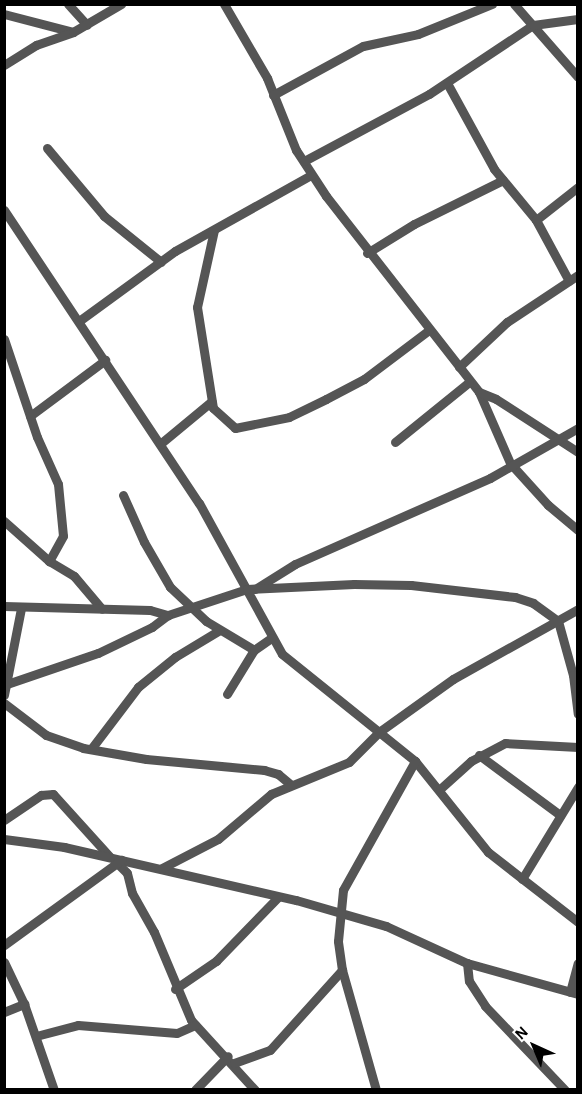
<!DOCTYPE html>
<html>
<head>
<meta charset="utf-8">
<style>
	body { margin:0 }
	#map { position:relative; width:582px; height:1094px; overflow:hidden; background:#fff; font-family:"Alegreya Sans",sans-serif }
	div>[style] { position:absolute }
	.street>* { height:9px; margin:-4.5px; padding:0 4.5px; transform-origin:4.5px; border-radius:4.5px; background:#555 }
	span { translate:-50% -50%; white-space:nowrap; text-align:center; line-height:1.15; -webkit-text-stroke:6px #fff; paint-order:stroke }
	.frame { position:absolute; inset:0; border:6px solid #000; pointer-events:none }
	.north { position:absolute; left:504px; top:1016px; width:60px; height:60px; -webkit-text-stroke:4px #fff; paint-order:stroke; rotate:316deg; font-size:16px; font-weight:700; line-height:24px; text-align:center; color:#000 }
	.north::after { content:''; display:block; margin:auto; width:21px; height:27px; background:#000; clip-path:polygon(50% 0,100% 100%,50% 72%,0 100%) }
</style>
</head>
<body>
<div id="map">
	<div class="street">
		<i style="left:68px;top:4px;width:28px;rotate:48deg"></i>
		<i style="left:224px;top:4px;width:86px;rotate:59.8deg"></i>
		<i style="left:267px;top:78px;width:78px;rotate:68.1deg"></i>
		<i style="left:296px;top:150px;width:55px;rotate:56.9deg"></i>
		<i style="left:326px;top:196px;width:249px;rotate:52deg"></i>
		<i style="left:479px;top:392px;width:77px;rotate:66.4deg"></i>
		<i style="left:510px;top:463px;width:57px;rotate:47.9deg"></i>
		<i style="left:548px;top:505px;width:39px;rotate:40deg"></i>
		<i style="left:514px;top:4px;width:97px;rotate:48.8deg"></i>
		<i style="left:4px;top:14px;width:71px;rotate:14.6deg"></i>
		<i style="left:4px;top:65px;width:38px;rotate:-32deg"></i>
		<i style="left:36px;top:45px;width:39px;rotate:-19deg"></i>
		<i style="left:73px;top:32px;width:56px;rotate:-30.3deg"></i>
		<i style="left:447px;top:83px;width:98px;rotate:61.3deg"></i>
		<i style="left:494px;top:169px;width:66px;rotate:50.5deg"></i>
		<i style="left:536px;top:220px;width:69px;rotate:61.6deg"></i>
		<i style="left:273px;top:95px;width:102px;rotate:-28.6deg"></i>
		<i style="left:363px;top:46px;width:56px;rotate:-12.3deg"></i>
		<i style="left:418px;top:34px;width:80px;rotate:-22.1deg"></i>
		<i style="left:47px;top:148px;width:89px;rotate:50deg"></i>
		<i style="left:104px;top:216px;width:73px;rotate:38.9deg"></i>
		<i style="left:304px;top:161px;width:142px;rotate:-28.2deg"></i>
		<i style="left:429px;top:94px;width:125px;rotate:-33.6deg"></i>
		<i style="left:533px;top:25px;width:45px;rotate:-7.6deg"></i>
		<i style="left:4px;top:210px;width:352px;rotate:56.4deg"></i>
		<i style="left:199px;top:503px;width:172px;rotate:61.2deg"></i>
		<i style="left:282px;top:654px;width:171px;rotate:38.8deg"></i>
		<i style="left:415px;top:761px;width:117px;rotate:51.3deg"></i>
		<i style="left:488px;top:852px;width:114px;rotate:37.9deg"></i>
		<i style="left:536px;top:220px;width:53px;rotate:-38.2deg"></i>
		<i style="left:214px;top:230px;width:79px;rotate:102.4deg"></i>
		<i style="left:197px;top:307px;width:102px;rotate:81deg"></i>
		<i style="left:213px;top:408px;width:30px;rotate:42deg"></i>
		<i style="left:235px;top:428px;width:55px;rotate:-11.5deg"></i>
		<i style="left:289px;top:417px;width:41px;rotate:-25.9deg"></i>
		<i style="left:326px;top:399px;width:43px;rotate:-27.8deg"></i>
		<i style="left:364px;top:379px;width:81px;rotate:-37deg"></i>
		<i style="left:367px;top:253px;width:55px;rotate:-31.7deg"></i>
		<i style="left:414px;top:224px;width:99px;rotate:-26.3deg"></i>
		<i style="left:79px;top:321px;width:119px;rotate:-36.1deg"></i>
		<i style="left:175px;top:251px;width:156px;rotate:-29.2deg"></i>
		<i style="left:4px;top:339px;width:103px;rotate:71.4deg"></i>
		<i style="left:37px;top:437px;width:51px;rotate:65.9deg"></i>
		<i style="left:58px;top:484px;width:52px;rotate:84.5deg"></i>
		<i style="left:63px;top:536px;width:29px;rotate:119deg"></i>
		<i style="left:459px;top:367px;width:66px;rotate:-43.2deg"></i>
		<i style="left:507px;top:322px;width:85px;rotate:-33.5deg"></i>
		<i style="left:479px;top:392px;width:18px;rotate:22deg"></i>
		<i style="left:496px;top:399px;width:98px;rotate:32.9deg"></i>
		<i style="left:30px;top:416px;width:94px;rotate:-36.7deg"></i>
		<i style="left:395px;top:442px;width:95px;rotate:-39deg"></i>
		<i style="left:160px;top:444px;width:67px;rotate:-39.6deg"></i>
		<i style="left:123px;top:495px;width:51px;rotate:65.9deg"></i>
		<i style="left:144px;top:542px;width:52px;rotate:60deg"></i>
		<i style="left:170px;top:587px;width:50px;rotate:43.4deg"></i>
		<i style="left:206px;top:621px;width:56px;rotate:31.1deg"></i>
		<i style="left:4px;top:521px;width:60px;rotate:41.6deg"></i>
		<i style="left:49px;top:561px;width:29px;rotate:31deg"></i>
		<i style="left:74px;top:576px;width:43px;rotate:49.7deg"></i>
		<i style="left:255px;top:589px;width:47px;rotate:-32deg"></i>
		<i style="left:295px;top:564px;width:213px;rotate:-23.8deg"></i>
		<i style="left:490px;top:478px;width:101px;rotate:-29.6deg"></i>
		<i style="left:4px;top:606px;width:146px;rotate:1.6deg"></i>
		<i style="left:150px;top:610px;width:19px;rotate:16deg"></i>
		<i style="left:168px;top:615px;width:83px;rotate:-18.2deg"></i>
		<i style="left:247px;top:589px;width:107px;rotate:-2.7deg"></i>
		<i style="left:354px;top:584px;width:57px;rotate:1deg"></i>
		<i style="left:411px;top:585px;width:105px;rotate:6.6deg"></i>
		<i style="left:515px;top:597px;width:19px;rotate:18deg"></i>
		<i style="left:533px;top:603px;width:31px;rotate:36deg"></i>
		<i style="left:558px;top:621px;width:56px;rotate:74.5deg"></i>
		<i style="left:573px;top:675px;width:39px;rotate:83deg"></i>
		<i style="left:4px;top:685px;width:99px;rotate:-18.8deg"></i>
		<i style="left:98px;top:653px;width:60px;rotate:-25.7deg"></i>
		<i style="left:152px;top:627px;width:20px;rotate:-37deg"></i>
		<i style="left:227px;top:694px;width:52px;rotate:-58.5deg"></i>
		<i style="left:254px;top:650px;width:21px;rotate:-35deg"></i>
		<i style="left:4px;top:695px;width:89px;rotate:-78.9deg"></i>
		<i style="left:4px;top:703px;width:53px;rotate:37.3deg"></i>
		<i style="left:46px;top:735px;width:39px;rotate:19deg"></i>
		<i style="left:83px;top:748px;width:64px;rotate:9.9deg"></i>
		<i style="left:146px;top:759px;width:119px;rotate:5.3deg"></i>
		<i style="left:264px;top:770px;width:15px;rotate:16deg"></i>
		<i style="left:278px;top:774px;width:16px;rotate:40deg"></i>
		<i style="left:91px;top:749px;width:78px;rotate:-52.8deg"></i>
		<i style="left:138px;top:687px;width:48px;rotate:-39deg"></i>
		<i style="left:175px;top:657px;width:52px;rotate:-31deg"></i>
		<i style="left:479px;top:755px;width:101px;rotate:36.5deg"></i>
		<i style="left:440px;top:789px;width:42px;rotate:-42.1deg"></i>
		<i style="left:471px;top:761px;width:38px;rotate:-28deg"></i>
		<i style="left:505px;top:743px;width:73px;rotate:3.1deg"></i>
		<i style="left:4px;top:820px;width:45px;rotate:-34deg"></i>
		<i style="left:41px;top:795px;width:12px;rotate:-5deg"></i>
		<i style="left:53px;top:794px;width:85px;rotate:47.9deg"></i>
		<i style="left:4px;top:839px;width:61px;rotate:7.6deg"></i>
		<i style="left:64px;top:847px;width:238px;rotate:12.9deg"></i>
		<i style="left:296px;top:900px;width:94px;rotate:16.1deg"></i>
		<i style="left:386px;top:926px;width:89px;rotate:24.6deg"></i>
		<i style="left:467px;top:963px;width:115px;rotate:15.6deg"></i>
		<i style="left:119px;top:865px;width:11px;rotate:45deg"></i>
		<i style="left:127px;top:873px;width:21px;rotate:76deg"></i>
		<i style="left:132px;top:893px;width:45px;rotate:60.6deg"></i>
		<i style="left:154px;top:932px;width:95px;rotate:67.2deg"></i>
		<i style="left:191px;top:1020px;width:95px;rotate:47.6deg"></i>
		<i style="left:162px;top:868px;width:63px;rotate:-27.4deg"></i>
		<i style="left:218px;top:839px;width:70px;rotate:-40.3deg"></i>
		<i style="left:271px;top:794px;width:84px;rotate:-22.3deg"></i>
		<i style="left:349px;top:762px;width:42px;rotate:-45deg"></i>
		<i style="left:379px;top:732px;width:91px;rotate:-35.6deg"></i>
		<i style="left:453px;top:679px;width:143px;rotate:-29.2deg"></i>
		<i style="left:522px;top:879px;width:108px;rotate:-58.7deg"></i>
		<i style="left:4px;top:945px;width:145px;rotate:-36deg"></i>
		<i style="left:4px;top:962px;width:47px;rotate:64.5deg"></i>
		<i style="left:24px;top:1004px;width:91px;rotate:70.8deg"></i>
		<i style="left:467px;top:963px;width:18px;rotate:84deg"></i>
		<i style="left:469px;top:981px;width:30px;rotate:57deg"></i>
		<i style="left:485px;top:1006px;width:116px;rotate:46.4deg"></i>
		<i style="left:175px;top:989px;width:50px;rotate:-34.3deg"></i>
		<i style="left:216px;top:961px;width:89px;rotate:-45.9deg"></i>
		<i style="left:570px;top:992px;width:30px;rotate:-75deg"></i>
		<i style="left:4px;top:1012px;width:22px;rotate:-22deg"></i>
		<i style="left:36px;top:1036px;width:43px;rotate:-14.7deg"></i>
		<i style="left:78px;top:1025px;width:99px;rotate:4.6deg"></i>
		<i style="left:177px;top:1033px;width:20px;rotate:-24deg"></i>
		<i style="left:234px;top:1063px;width:38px;rotate:-20deg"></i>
		<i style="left:270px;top:1050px;width:108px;rotate:-48deg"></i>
		<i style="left:195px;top:1090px;width:47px;rotate:-45.9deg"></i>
		<i style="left:376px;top:1090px;width:125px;rotate:-105.8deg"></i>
		<i style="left:342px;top:970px;width:29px;rotate:-98deg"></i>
		<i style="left:338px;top:941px;width:51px;rotate:-84.4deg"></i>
		<i style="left:343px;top:890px;width:148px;rotate:-60.8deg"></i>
	</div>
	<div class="frame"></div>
	<div class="north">N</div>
</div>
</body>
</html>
